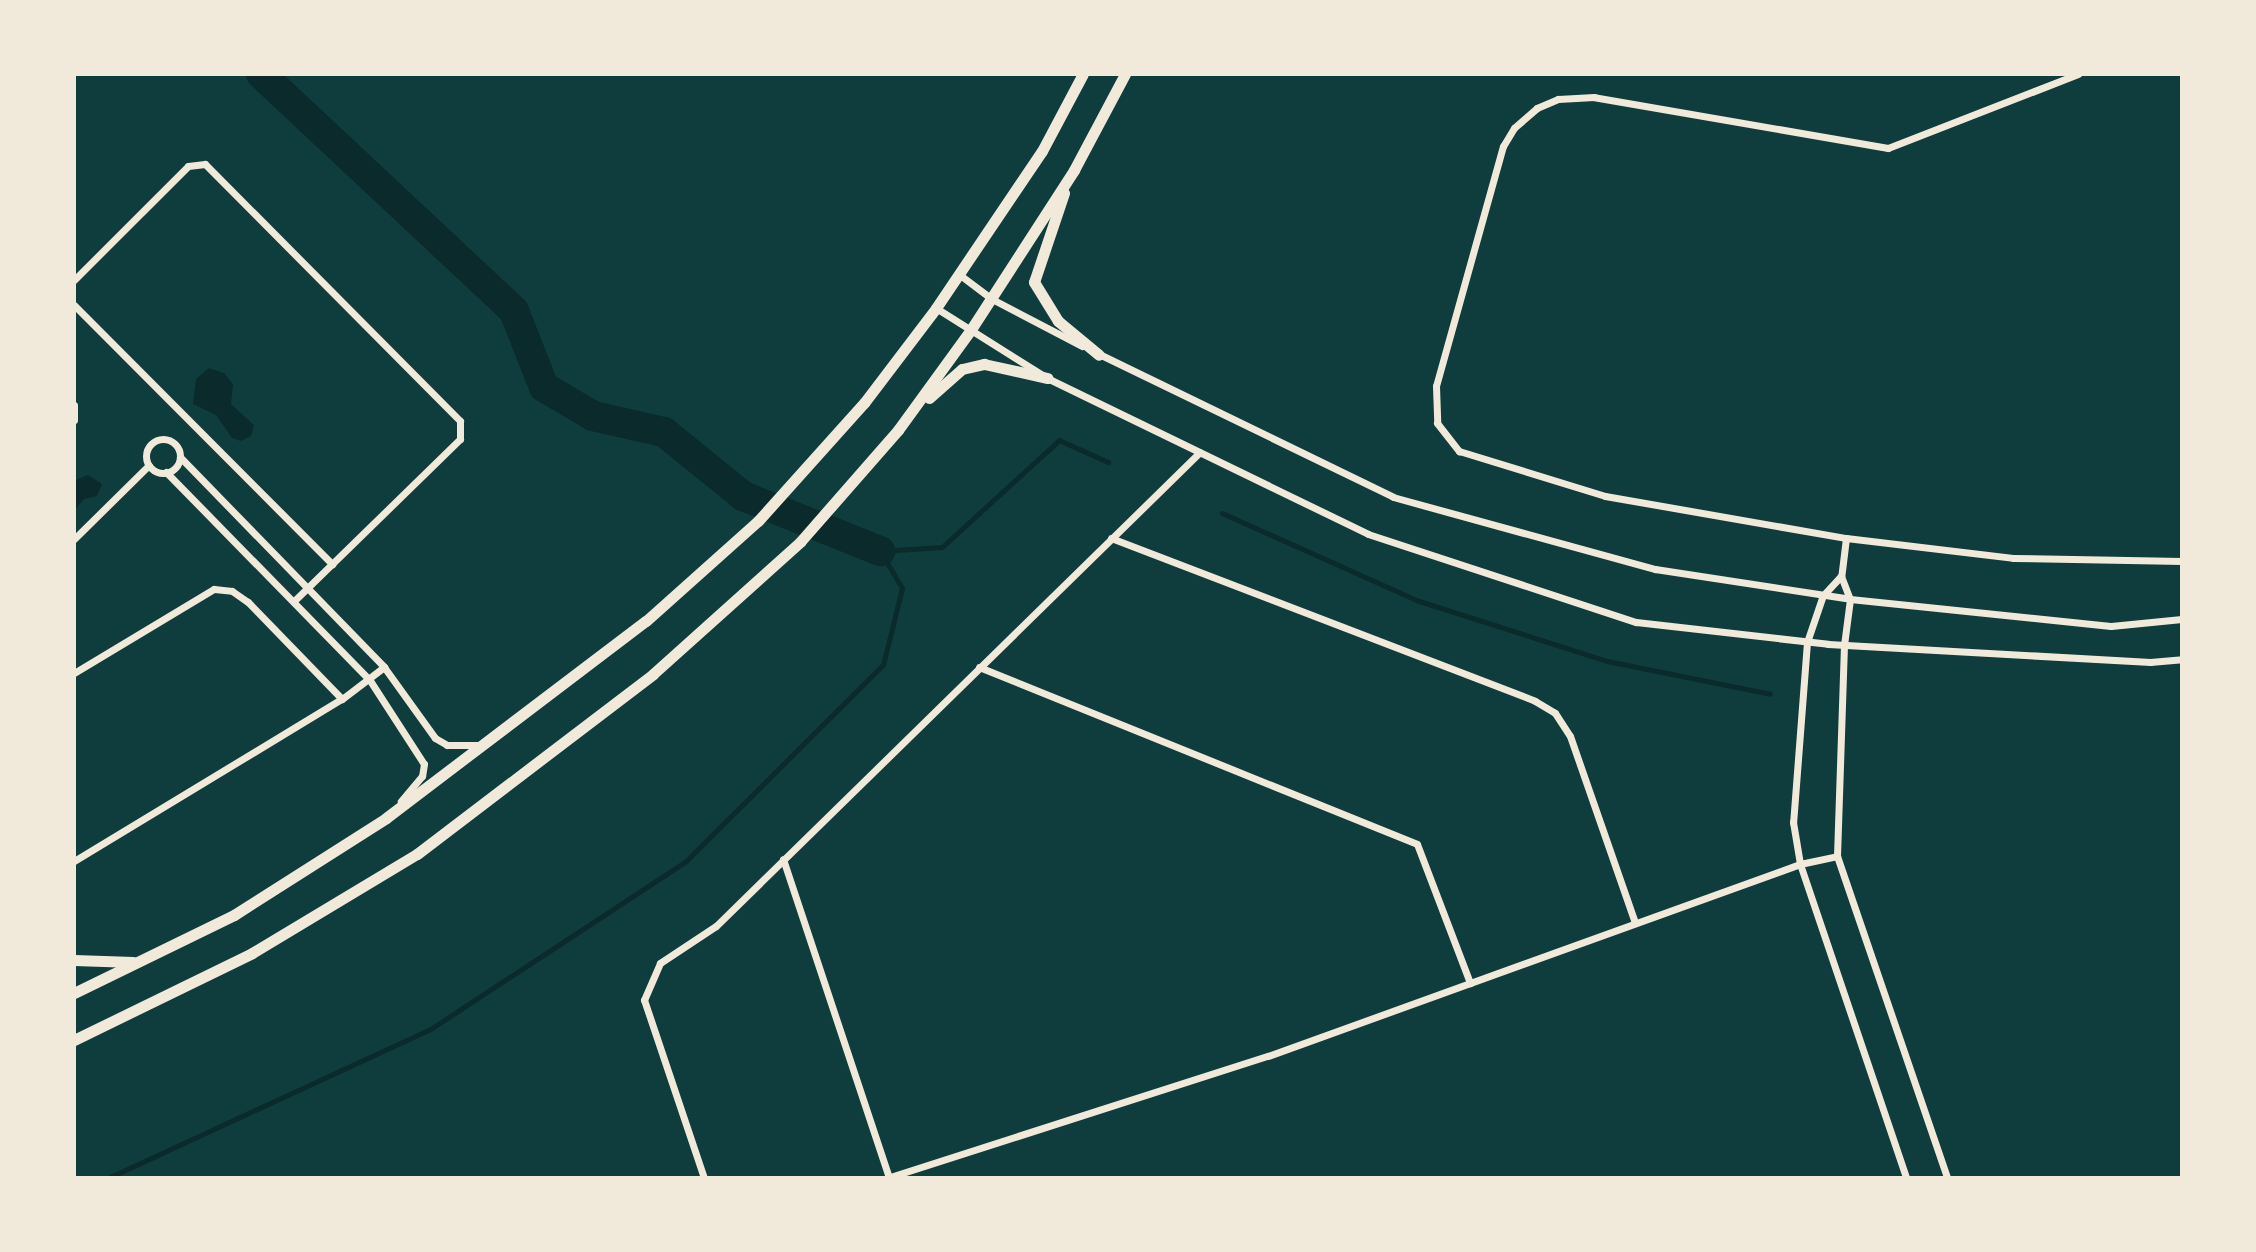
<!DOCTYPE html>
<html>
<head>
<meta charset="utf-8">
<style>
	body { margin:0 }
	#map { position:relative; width:2256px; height:1252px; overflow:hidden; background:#0f3d3e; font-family:Spectral,serif }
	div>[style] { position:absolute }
	.water>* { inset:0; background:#0a2a2b }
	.stream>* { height:5px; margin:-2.5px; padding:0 2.5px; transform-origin:2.5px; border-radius:2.5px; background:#0a2a2b }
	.river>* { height:30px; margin:-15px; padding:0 15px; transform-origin:15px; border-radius:15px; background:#0a2a2b }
	.minor>* { height:7px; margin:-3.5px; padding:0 3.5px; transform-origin:3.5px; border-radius:3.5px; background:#f1e9da }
	.minor>.ring { margin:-3.5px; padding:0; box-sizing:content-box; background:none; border:7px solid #f1e9da; border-radius:50% }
	.primary>* { height:11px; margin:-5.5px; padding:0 5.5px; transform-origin:5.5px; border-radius:5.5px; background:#f1e9da }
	span { translate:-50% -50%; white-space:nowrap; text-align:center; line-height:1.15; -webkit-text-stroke:6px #f1e9da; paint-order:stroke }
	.frame { position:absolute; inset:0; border:76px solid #f1e9da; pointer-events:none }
</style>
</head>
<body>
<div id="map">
	<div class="water">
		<i style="clip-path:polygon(209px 368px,224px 373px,233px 384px,231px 404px,254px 425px,251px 436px,241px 441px,232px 438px,216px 415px,193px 404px,196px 379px)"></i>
		<i style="clip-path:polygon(88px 475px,102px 484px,97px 496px,84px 499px,74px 511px,76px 480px)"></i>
	</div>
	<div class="stream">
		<i style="left:1222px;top:513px;width:216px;rotate:24.1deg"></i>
		<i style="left:1419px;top:601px;width:197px;rotate:17.7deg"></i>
		<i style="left:1607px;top:661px;width:166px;rotate:11.4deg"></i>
		<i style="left:108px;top:1178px;width:357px;rotate:-24.8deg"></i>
		<i style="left:432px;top:1028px;width:304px;rotate:-33.3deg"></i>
		<i style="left:686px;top:861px;width:278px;rotate:-44.9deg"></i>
		<i style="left:883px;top:665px;width:79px;rotate:-76.1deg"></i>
		<i style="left:902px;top:588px;width:43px;rotate:-120.7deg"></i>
		<i style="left:880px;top:551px;width:62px;rotate:-3.7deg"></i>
		<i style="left:942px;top:547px;width:159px;rotate:-42.4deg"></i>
		<i style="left:1059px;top:440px;width:54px;rotate:24.2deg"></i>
	</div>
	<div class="river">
		<i style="left:261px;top:74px;width:347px;rotate:43.1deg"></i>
		<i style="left:514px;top:311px;width:82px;rotate:68.5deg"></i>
		<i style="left:544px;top:387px;width:57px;rotate:30.6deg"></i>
		<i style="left:593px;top:416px;width:73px;rotate:12.7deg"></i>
		<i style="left:664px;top:432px;width:102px;rotate:39deg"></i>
		<i style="left:743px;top:496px;width:148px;rotate:21.9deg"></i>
	</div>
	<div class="minor">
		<i style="left:2078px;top:74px;width:204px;rotate:158.7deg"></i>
		<i style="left:1888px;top:148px;width:298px;rotate:-170.2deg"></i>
		<i style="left:1594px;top:97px;width:36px;rotate:177deg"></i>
		<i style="left:1558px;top:99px;width:23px;rotate:157deg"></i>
		<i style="left:1537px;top:108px;width:30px;rotate:139deg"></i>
		<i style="left:1514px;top:128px;width:21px;rotate:121deg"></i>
		<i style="left:1503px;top:146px;width:249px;rotate:105.6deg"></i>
		<i style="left:1436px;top:386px;width:37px;rotate:88deg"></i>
		<i style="left:1437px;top:423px;width:36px;rotate:52deg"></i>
		<i style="left:1459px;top:451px;width:153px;rotate:17.1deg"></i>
		<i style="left:1605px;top:496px;width:245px;rotate:9.9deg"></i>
		<i style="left:1846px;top:538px;width:168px;rotate:6.8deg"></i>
		<i style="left:2013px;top:558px;width:169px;rotate:1deg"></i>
		<i style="left:960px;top:275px;width:38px;rotate:37deg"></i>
		<i style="left:990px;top:298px;width:104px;rotate:27.6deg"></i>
		<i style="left:74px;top:280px;width:161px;rotate:-45deg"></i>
		<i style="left:188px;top:166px;width:17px;rotate:-7deg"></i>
		<i style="left:205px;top:164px;width:362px;rotate:45.2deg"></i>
		<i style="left:460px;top:421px;width:18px;rotate:90deg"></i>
		<i style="left:460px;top:439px;width:232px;rotate:135.7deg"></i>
		<i style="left:74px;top:305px;width:366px;rotate:45.1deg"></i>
		<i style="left:936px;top:308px;width:131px;rotate:32.2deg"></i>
		<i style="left:1047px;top:378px;width:357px;rotate:25.9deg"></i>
		<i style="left:1368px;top:534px;width:282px;rotate:18.2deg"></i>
		<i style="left:1636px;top:622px;width:193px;rotate:6.5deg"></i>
		<i style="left:1828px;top:644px;width:323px;rotate:3.2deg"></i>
		<i style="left:2150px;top:662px;width:32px;rotate:-5deg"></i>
		<i style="left:1097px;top:353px;width:329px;rotate:25.9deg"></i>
		<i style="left:1393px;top:497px;width:272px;rotate:15.4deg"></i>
		<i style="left:1655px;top:569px;width:197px;rotate:8.7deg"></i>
		<i style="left:1850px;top:599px;width:262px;rotate:5.9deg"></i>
		<i style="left:2111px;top:626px;width:71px;rotate:-5.6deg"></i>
		<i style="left:74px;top:405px;width:15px;rotate:90deg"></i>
		<i class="ring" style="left:146px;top:439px;width:27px;height:27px"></i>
		<i style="left:180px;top:457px;width:293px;rotate:45.8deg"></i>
		<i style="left:384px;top:667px;width:87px;rotate:54.3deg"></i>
		<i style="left:435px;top:738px;width:14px;rotate:30deg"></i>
		<i style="left:447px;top:745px;width:31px"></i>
		<i style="left:166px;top:472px;width:290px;rotate:45.6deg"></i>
		<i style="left:369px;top:679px;width:101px;rotate:57.1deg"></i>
		<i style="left:424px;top:764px;width:12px;rotate:99deg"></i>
		<i style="left:422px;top:776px;width:33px;rotate:130deg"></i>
		<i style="left:1111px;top:538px;width:454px;rotate:21deg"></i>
		<i style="left:1535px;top:701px;width:23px;rotate:31deg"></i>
		<i style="left:1555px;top:713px;width:27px;rotate:57deg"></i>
		<i style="left:1570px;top:736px;width:198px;rotate:70.8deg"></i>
		<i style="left:1846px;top:538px;width:38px;rotate:97deg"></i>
		<i style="left:1841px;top:576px;width:25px;rotate:69deg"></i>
		<i style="left:1850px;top:599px;width:46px;rotate:97.4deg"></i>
		<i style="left:1844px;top:645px;width:211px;rotate:91.9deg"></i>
		<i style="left:1837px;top:856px;width:340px;rotate:71.1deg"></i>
		<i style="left:74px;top:539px;width:105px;rotate:-44.6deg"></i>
		<i style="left:1841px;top:576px;width:26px;rotate:133deg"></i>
		<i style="left:1823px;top:595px;width:50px;rotate:108.8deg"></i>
		<i style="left:1807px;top:642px;width:181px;rotate:94.4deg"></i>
		<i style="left:1793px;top:822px;width:43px;rotate:80.5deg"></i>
		<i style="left:1800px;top:864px;width:331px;rotate:71.3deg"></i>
		<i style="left:979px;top:667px;width:472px;rotate:22deg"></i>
		<i style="left:1417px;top:844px;width:149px;rotate:69.1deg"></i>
		<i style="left:74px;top:673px;width:163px;rotate:-31deg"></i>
		<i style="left:214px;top:589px;width:18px;rotate:6deg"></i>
		<i style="left:232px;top:591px;width:19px;rotate:35deg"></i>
		<i style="left:248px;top:602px;width:135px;rotate:45.9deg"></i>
		<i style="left:783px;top:859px;width:335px;rotate:71.6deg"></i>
		<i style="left:74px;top:861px;width:313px;rotate:-31.2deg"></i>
		<i style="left:342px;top:699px;width:53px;rotate:-37.3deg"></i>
		<i style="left:704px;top:1178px;width:188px;rotate:-108.6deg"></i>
		<i style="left:644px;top:1000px;width:40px;rotate:-66.6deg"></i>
		<i style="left:660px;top:963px;width:67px;rotate:-33.5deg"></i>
		<i style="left:716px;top:926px;width:677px;rotate:-44.4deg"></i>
		<i style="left:887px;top:1178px;width:400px;rotate:-17.8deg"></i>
		<i style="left:1268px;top:1056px;width:566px;rotate:-19.84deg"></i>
		<i style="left:1800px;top:864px;width:38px;rotate:-12deg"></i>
	</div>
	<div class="primary">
		<i style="left:1064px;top:193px;width:94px;rotate:108.6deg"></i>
		<i style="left:1034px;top:282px;width:46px;rotate:58.4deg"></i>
		<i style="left:1058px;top:321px;width:53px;rotate:39.7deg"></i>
		<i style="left:929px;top:398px;width:44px;rotate:-41.3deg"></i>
		<i style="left:962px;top:369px;width:23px;rotate:-13deg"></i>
		<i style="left:984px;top:364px;width:65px;rotate:12.5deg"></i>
		<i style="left:74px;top:960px;width:59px;rotate:1.9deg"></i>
		<i style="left:74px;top:993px;width:178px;rotate:-26deg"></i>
		<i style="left:234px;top:915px;width:180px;rotate:-32.5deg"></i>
		<i style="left:386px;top:818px;width:326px;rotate:-37.2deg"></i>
		<i style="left:646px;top:621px;width:150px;rotate:-41.8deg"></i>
		<i style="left:758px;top:521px;width:159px;rotate:-48.1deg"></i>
		<i style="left:864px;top:403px;width:119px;rotate:-52.8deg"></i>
		<i style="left:936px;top:308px;width:189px;rotate:-56deg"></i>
		<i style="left:1042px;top:151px;width:87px;rotate:-62deg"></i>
		<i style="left:74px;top:1040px;width:198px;rotate:-26deg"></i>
		<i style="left:252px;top:953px;width:192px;rotate:-31deg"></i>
		<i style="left:417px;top:854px;width:297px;rotate:-37.3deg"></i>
		<i style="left:653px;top:674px;width:198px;rotate:-41.9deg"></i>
		<i style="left:800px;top:542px;width:149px;rotate:-48.8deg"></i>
		<i style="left:898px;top:430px;width:122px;rotate:-54deg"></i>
		<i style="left:970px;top:331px;width:192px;rotate:-57.1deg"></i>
		<i style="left:1074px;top:170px;width:109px;rotate:-62deg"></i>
	</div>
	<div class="frame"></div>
</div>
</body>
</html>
